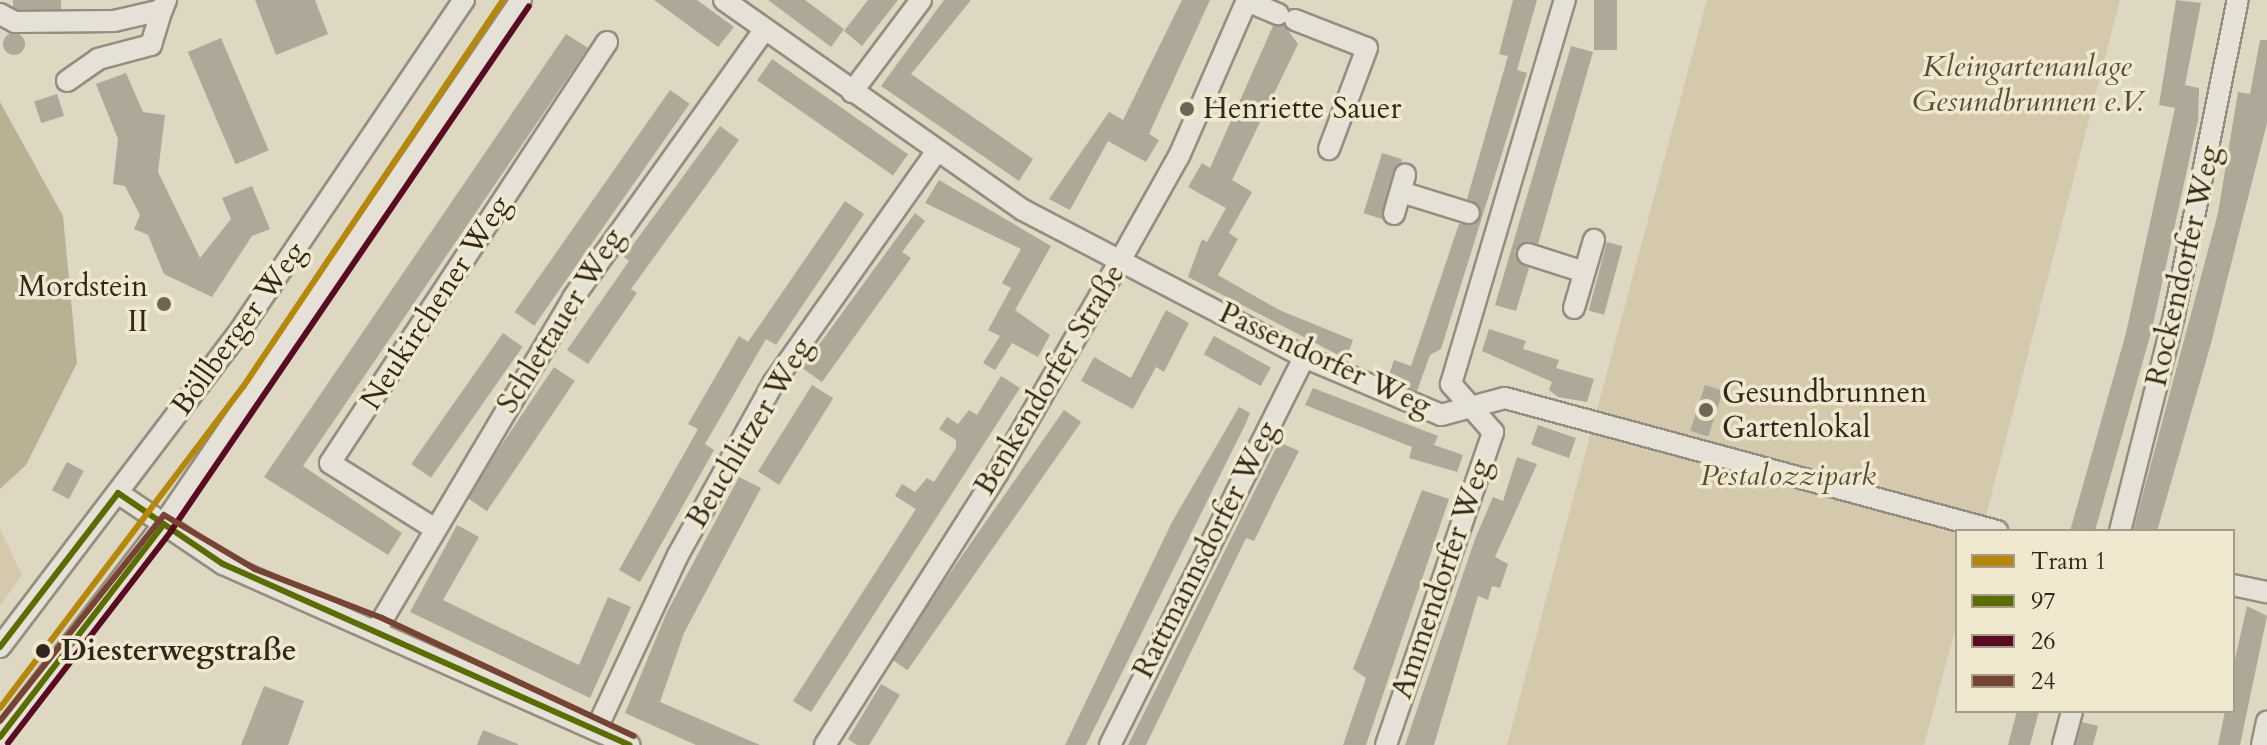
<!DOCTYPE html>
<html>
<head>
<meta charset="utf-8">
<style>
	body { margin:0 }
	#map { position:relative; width:2267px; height:745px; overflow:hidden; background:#ded7c1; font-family:Cardo,serif }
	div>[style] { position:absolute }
	.green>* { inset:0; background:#d4c9ac }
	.water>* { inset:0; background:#bab094 }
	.building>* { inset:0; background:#aea899; transform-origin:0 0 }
	.round { border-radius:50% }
	.roads { filter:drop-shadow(2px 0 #938e81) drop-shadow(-2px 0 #938e81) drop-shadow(0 2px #938e81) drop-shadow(0 -2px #938e81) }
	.minor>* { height:20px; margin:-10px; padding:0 10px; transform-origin:10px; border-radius:10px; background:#e5e1d6 }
	.bus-1>* { height:6px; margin:-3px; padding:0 3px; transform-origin:3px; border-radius:3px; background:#5a6c02 }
	.bus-2>* { height:6px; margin:-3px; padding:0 3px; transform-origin:3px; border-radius:3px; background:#590b22 }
	.bus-3>* { height:6px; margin:-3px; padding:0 3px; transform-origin:3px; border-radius:3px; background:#774332 }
	.tram-1>* { height:6px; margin:-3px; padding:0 3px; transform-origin:3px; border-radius:3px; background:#b5870a }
	.dots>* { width:22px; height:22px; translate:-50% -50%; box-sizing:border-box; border:4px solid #f1e9cf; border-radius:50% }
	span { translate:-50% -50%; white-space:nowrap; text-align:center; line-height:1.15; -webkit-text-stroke:7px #f1e9cf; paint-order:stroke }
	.park-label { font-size:30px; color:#584d3c; font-style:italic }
	.poi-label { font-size:30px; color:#32271c }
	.left { translate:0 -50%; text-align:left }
	.right { translate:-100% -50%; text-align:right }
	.street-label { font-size:30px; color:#32271c }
	.stop-label { font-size:30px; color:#32271c; font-weight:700 }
	.legend { position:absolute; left:1955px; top:529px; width:280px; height:184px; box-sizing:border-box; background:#f1e9cf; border:2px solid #a59b87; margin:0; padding:10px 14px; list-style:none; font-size:24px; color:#32271c }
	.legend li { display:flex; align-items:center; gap:16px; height:40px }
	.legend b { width:40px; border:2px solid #a59b87 }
</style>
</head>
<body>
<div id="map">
	<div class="green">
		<i style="clip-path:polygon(1707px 0,2120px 0,1982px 531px,1957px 531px,1957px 623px,1924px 745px,1507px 745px)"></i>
		<i style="clip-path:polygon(0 529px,22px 575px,0 606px)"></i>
	</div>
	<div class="water">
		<i style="clip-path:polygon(0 102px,63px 216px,77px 363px,26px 465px,0 489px)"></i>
	</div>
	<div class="building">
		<i style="left:13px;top:0;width:48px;height:10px"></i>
		<i style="clip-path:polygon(255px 0,315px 0,328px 34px,276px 55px)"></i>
		<i style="clip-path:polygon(654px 0,697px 0,734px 27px,718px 47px)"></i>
		<i style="clip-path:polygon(768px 0,805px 0,844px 29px,831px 47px)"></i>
		<i style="clip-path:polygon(868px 0,898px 0,862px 46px,844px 31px)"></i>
		<i style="clip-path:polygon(944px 0,971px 0,911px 74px,1033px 159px,1019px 181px,881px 86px)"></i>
		<i style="clip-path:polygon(1182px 0,1210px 0,1149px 134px,1159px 140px,1146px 162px,1108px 141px,1070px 210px,1049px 199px,1109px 112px,1123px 120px)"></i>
		<i style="clip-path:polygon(1513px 0,1537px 0,1517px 70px,1527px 73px,1441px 349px,1430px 355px,1417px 391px,1388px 378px,1394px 360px,1411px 366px,1459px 224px,1481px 218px,1479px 205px,1467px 199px,1508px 56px,1499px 54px)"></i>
		<i style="left:1594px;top:0;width:23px;height:50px"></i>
		<i style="clip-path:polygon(2176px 0,2201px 3px,2185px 85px,2199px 88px,2198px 120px,2152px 329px,2095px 531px,2070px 531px,2126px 333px,2175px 108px,2159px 105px)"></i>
		<i style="clip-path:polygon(1284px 25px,1298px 44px,1232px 180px,1252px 192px,1229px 233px,1238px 239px,1218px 275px,1279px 310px,1353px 340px,1346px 359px,1188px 277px,1202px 239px,1207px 242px,1226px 208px,1188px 187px,1202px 163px,1210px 168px,1273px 26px)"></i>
		<i class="round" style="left:3px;top:33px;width:22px;height:22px"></i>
		<i style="clip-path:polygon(566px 34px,588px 48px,303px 466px,402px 533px,388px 555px,264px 477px)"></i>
		<i style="left:221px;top:38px;width:122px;height:36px;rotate:67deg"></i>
		<i style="clip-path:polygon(2260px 40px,2267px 40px,2267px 123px,2210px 347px,2157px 531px,2133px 531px,2218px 213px,2238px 92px,2250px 94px)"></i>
		<i style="clip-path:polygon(1571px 46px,1593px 52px,1538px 244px,1525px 242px,1515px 251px,1529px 268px,1516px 311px,1495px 305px)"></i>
		<i style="left:772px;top:59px;width:166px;height:26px;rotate:35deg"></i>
		<i style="clip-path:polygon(126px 73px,143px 112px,165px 115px,158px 172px,200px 258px,231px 219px,222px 198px,252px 186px,270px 229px,252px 236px,212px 297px,164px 274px,148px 235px,134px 229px,140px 215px,125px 186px,113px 184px,118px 139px,96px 84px)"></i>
		<i style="left:670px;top:90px;width:24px;height:271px;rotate:35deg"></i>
		<i style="left:57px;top:94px;width:23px;height:24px;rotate:72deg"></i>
		<i style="clip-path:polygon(720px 126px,739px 140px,631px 289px,637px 293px,588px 364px,567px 350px,629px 261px,624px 257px)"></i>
		<i style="left:1382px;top:153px;width:21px;height:63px;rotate:17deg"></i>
		<i style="clip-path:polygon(939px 180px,1051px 246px,1015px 310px,1050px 335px,1038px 357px,1012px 343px,995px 370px,983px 363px,1000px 336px,988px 330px,1011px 288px,1002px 283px,1021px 249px,925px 203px)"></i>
		<i style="clip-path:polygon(845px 201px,864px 214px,776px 345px,766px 339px,705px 444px,714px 450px,640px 582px,619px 570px,698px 429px,688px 424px,739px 336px,748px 342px)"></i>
		<i style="clip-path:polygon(915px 213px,925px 221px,902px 252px,911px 258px,822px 382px,802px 368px)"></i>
		<i style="left:1607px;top:242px;width:16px;height:71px;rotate:15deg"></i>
		<i style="clip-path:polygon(1166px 310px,1189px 323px,1164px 372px,1156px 367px,1133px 409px,1081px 381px,1094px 357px,1131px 378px)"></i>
		<i style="clip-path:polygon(1489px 329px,1526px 341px,1523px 349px,1559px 360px,1556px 368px,1594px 379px,1587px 402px,1558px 397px,1549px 390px,1552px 382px,1482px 351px)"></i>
		<i style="left:503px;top:333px;width:24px;height:160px;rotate:35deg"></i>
		<i style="left:1214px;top:336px;width:65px;height:21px;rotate:29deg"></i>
		<i style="left:554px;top:367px;width:25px;height:157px;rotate:34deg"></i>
		<i style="clip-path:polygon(1001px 376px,1020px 388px,811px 712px,793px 701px,916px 509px,895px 496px,902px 484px,915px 492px,927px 478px,934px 482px,956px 448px,956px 440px,939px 429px,947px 417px,958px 424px,969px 410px,977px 415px)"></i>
		<i style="left:812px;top:385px;width:25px;height:102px;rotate:32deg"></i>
		<i style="left:1705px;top:385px;width:19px;height:48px;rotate:18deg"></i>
		<i style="clip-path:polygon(1313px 388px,1438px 436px,1434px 445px,1463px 455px,1457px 472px,1409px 458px,1412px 447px,1305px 405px)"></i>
		<i style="clip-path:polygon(1239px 407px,1250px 413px,1246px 423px,1086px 745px,1065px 745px,1172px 522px)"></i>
		<i style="left:1064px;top:410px;width:21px;height:303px;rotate:35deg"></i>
		<i style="left:1538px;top:425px;width:40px;height:21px;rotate:19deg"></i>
		<i style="clip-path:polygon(1279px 442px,1299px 451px,1277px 494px,1254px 541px,1246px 538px,1146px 745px,1128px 745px)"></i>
		<i style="clip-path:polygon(1517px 457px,1537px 464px,1495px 557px,1508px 564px,1500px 588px,1492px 586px,1488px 600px,1478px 596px,1434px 745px,1405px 745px,1475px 539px,1493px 497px,1503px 501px)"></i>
		<i style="left:67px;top:462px;width:19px;height:32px;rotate:28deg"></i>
		<i style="clip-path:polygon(739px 477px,761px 488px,684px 633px,660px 702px,760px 745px,696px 745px,625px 713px,667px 612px)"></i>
		<i style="clip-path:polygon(1422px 490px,1449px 499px,1366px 745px,1343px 745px,1366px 678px,1353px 669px)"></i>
		<i style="clip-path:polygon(457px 525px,479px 537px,443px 600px,486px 621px,579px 665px,608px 597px,631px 607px,590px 698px,410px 612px)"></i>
		<i style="clip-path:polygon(2247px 606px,2267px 616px,2240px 745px,2218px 745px,2225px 711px,2233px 711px,2233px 668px)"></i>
		<i style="clip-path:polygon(881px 684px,900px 695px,869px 745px,857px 745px,848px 739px)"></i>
		<i style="clip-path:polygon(264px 686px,304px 701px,288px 745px,241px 745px)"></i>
		<i style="clip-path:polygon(2017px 711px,2039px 711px,2030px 745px,2008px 745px)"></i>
		<i style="clip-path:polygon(2082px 722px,2098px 726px,2093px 745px,2076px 745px)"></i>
		<i style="clip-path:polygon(483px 730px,518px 744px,518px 745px,477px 745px)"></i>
	</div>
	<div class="roads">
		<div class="minor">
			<i style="left:724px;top:0;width:365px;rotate:35.1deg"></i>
			<i style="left:1023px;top:210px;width:317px;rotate:27.6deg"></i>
			<i style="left:1304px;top:357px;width:149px;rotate:22.9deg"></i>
			<i style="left:1441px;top:415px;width:66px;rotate:-14.9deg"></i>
			<i style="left:1505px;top:398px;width:510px;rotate:15.13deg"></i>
			<i style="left:1247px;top:1px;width:34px;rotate:23deg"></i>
			<i style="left:0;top:14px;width:17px;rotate:28deg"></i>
			<i style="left:15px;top:22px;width:99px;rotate:-0.6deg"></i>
			<i style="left:114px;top:21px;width:49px;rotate:-12.9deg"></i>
			<i style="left:162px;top:10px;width:11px;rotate:-68deg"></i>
			<i style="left:1295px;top:20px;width:77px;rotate:21.3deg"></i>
			<i style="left:1367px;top:48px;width:108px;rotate:110.6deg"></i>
			<i style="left:67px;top:81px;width:38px;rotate:-35deg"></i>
			<i style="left:98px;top:59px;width:55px;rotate:-14.8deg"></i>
			<i style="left:151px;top:45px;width:37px;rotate:-73deg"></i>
			<i style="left:852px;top:92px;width:115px;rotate:-53.1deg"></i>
			<i style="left:1401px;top:192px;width:71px;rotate:17.2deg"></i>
			<i style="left:1394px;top:214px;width:41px;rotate:-74.2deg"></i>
			<i style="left:1528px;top:254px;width:59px;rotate:17.8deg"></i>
			<i style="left:1574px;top:308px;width:71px;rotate:-73.6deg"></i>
			<i style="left:118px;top:493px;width:127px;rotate:34.1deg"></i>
			<i style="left:223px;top:564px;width:445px;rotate:24deg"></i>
			<i style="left:432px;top:527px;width:120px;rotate:-147.9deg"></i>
			<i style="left:330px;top:463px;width:504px;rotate:-56.66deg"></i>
			<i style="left:2120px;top:531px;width:222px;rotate:-75.9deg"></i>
			<i style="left:2174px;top:316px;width:322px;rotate:-78.6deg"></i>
			<i style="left:2233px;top:585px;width:35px;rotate:12deg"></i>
			<i style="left:378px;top:627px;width:382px;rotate:-59.3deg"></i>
			<i style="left:573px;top:298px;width:330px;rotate:-54.5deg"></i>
			<i style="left:0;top:647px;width:392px;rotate:-52.8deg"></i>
			<i style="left:237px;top:335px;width:405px;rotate:-55.9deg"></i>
			<i style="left:596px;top:730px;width:193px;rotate:-64.9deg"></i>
			<i style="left:678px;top:555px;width:198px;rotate:-61deg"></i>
			<i style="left:774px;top:382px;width:279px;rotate:-54.8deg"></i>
			<i style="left:0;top:737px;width:267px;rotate:-52.4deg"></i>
			<i style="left:163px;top:525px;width:635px;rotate:-55.71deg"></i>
			<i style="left:825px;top:745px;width:323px;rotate:-57.6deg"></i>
			<i style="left:998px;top:472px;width:244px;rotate:-60deg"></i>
			<i style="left:1120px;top:261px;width:120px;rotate:-60.7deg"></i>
			<i style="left:1179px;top:156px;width:170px;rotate:-66.4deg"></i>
			<i style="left:1110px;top:745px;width:434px;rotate:-63.4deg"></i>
			<i style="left:1386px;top:745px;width:331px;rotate:-71.1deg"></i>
			<i style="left:1493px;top:432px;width:64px;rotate:-131.2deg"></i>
			<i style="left:1451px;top:384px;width:401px;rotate:-73.5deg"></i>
			<i style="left:2063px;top:745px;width:35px;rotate:-75deg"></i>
			<i style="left:2262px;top:745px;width:24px;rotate:-78deg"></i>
		</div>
	</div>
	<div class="bus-1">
		<i style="left:118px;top:493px;width:127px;rotate:34.1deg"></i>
		<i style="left:223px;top:564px;width:445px;rotate:24deg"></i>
		<i style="left:0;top:647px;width:194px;rotate:-52.5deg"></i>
		<i style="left:0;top:737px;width:267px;rotate:-52.4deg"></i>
	</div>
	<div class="bus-2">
		<i style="left:8px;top:743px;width:267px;rotate:-52.4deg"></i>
		<i style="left:171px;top:531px;width:635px;rotate:-55.71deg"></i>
	</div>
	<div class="bus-3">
		<i style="left:0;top:721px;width:263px;rotate:-51.5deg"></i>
		<i style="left:164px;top:515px;width:106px;rotate:30.7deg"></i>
		<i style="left:255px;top:569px;width:136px;rotate:21.1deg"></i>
		<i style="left:382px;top:618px;width:278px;rotate:25.1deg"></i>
	</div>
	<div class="tram-1">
		<i style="left:0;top:708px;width:403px;rotate:-52.9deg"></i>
		<i style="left:243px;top:387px;width:466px;rotate:-56.1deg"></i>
	</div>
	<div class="dots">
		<i style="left:1187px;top:109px;background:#6e6556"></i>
		<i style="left:164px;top:304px;background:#6e6556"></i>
		<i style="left:1706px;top:410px;background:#6e6556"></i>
		<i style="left:43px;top:651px;background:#32271c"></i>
	</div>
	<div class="park-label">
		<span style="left:2027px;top:84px">Kleingartenanlage<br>Gesundbrunnen e.V.</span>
		<span style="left:1788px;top:476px">Pestalozzipark</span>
	</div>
	<div class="poi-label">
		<span class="left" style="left:1203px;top:109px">Henriette Sauer</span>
		<span class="right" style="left:148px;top:304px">Mordstein<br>II</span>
		<span class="left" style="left:1722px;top:410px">Gesundbrunnen<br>Gartenlokal</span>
	</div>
	<div class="street-label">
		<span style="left:2184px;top:266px;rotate:-77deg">Rockendorfer Weg</span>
		<span style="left:436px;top:303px;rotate:-57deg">Neukirchener Weg</span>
		<span style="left:561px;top:321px;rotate:-58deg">Schlettauer Weg</span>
		<span style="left:239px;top:329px;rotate:-54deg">Böllberger Weg</span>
		<span style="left:1325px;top:360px;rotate:25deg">Passendorfer Weg</span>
		<span style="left:1050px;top:380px;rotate:-59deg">Benkendorfer Straße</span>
		<span style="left:750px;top:433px;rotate:-59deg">Beuchlitzer Weg</span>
		<span style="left:1206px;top:550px;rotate:-63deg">Rattmannsdorfer Weg</span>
		<span style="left:1442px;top:579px;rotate:-71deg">Ammendorfer Weg</span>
	</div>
	<div class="stop-label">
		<span class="left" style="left:61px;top:651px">Diesterwegstraße</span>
	</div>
	<ul class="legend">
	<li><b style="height:10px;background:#b5870a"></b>Tram 1</li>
	<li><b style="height:10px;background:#5a6c02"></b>97</li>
	<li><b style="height:10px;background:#590b22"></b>26</li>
	<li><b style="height:10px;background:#774332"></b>24</li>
	</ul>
</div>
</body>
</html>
